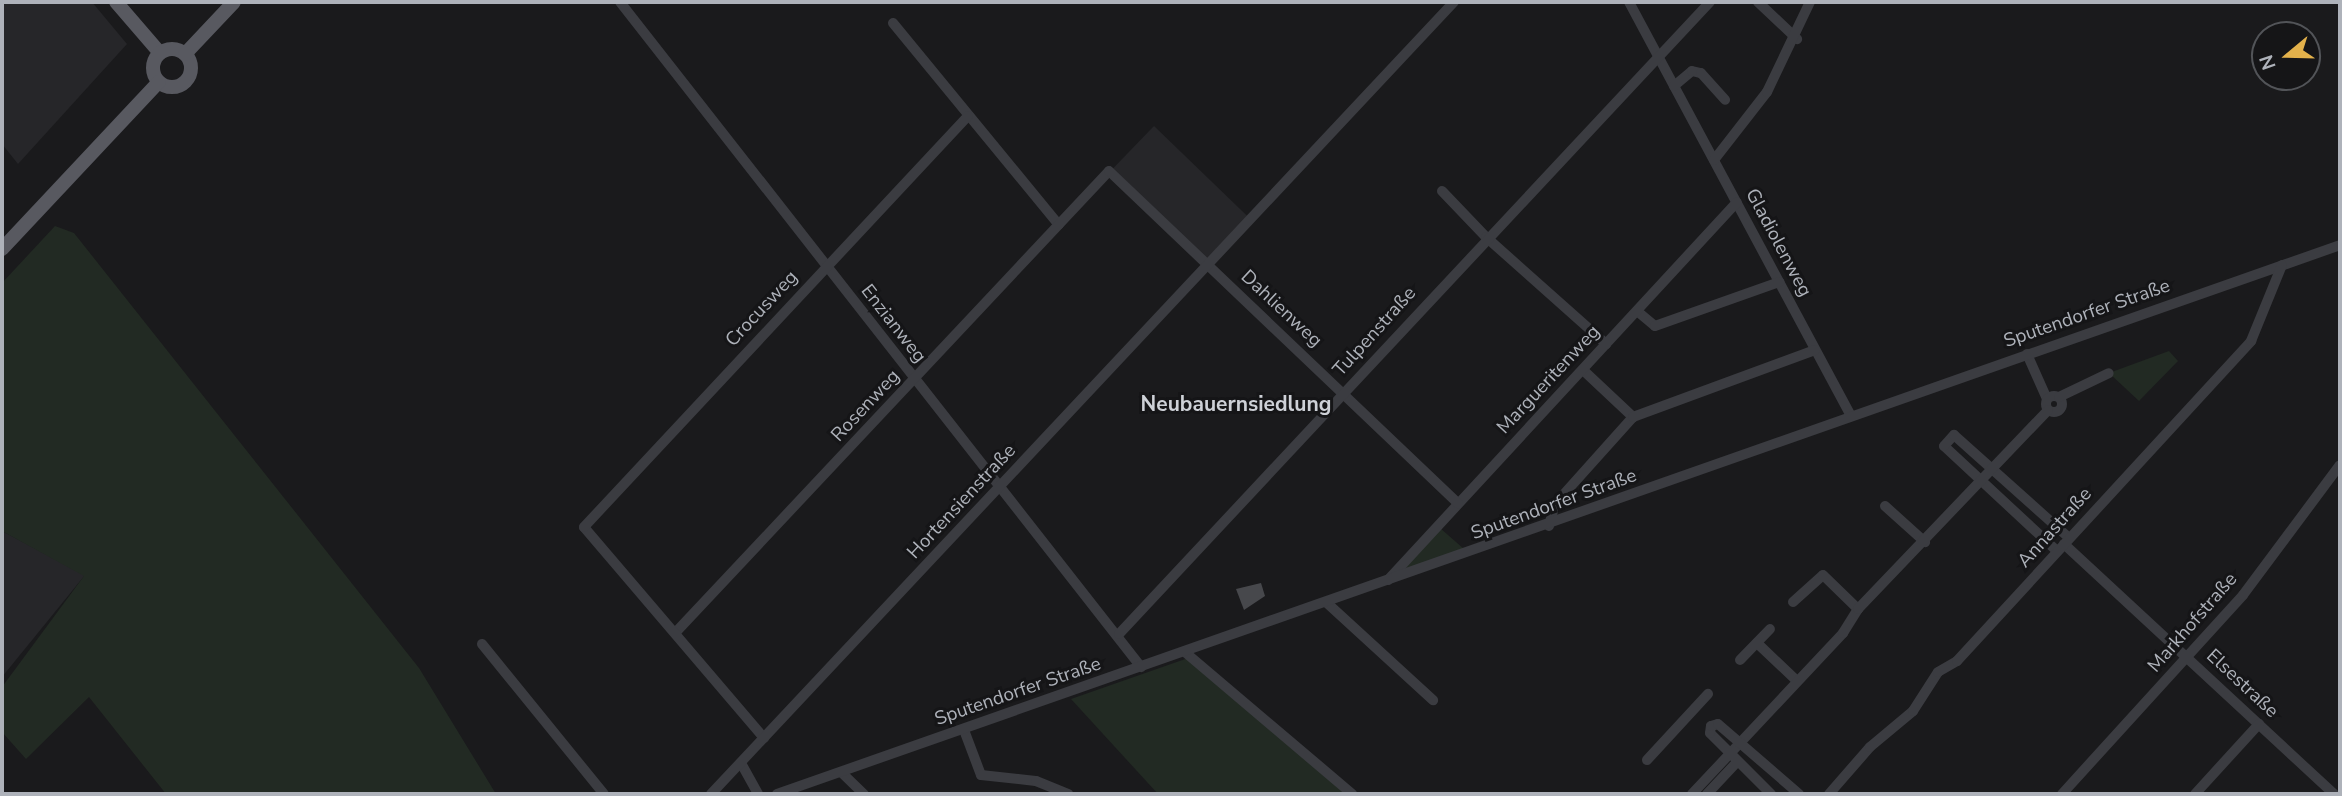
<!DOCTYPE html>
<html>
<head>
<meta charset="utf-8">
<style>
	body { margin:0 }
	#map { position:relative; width:2342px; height:796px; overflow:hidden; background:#1a1a1c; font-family:"Nunito Sans",sans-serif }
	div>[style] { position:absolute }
	.built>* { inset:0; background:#262629; transform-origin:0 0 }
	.green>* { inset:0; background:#222a23 }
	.building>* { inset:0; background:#47484c }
	.minor>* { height:10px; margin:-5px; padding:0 5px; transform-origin:5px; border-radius:5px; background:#3b3c41 }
	.minor>.ring { margin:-5px; padding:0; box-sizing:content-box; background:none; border:10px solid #3b3c41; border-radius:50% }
	.major>* { height:14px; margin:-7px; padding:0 7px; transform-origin:7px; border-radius:7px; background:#585960 }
	.major>.ring { margin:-7px; padding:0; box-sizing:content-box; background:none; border:14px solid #585960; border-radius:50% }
	span { translate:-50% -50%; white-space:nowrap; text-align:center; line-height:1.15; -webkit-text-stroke:6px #151517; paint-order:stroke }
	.street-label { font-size:19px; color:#aeb2ba }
	.neighbourhood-label { font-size:21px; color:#ced1d7; font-weight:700 }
	.frame { position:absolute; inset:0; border:4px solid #aeb2ba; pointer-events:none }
	.north { position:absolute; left:2251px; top:21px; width:70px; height:70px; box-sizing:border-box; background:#151517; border:2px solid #525458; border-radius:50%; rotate:251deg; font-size:19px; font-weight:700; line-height:28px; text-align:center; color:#aeb2ba }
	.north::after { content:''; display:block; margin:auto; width:24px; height:32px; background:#e3b14b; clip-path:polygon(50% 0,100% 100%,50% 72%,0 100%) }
</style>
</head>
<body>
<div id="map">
	<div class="built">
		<i style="clip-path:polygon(2px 2px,92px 2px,127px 44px,18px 164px,2px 144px)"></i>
		<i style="left:1154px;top:126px;width:130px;height:59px;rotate:44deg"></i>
		<i style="clip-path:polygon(2px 531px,85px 575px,2px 677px)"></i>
	</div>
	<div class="green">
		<i style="clip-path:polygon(55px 226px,74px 233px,419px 668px,496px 794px,166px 794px,89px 697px,26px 759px,2px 732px,2px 687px,84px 576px,2px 531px,2px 283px)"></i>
		<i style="clip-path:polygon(2169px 351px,2178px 361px,2139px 401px,2109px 373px)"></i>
		<i style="clip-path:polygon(1440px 528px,1464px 549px,1407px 570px,1405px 566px)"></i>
		<i style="clip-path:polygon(1191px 657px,1352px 794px,1158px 794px,1071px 699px)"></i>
	</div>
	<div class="building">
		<i style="clip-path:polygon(1261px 583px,1265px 596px,1244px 610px,1236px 589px)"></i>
	</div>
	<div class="minor">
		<i style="left:620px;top:2px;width:845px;rotate:51.92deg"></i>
		<i style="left:1629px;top:2px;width:470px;rotate:61.8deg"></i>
		<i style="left:1758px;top:2px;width:54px;rotate:43.5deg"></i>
		<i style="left:893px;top:23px;width:261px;rotate:50.6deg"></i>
		<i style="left:1674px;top:86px;width:23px;rotate:-40deg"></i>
		<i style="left:1692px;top:71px;width:9px;rotate:13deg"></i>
		<i style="left:1701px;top:73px;width:36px;rotate:48deg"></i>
		<i style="left:1714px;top:160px;width:86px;rotate:-52.1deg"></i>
		<i style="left:1767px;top:92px;width:100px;rotate:-64.5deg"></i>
		<i style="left:1442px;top:191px;width:64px;rotate:46.3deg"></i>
		<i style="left:1486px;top:237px;width:161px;rotate:41.7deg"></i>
		<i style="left:1637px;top:311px;width:23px;rotate:40deg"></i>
		<i style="left:1655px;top:326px;width:132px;rotate:-19.5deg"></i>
		<i style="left:2027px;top:354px;width:49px;rotate:66deg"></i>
		<i style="left:1583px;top:370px;width:69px;rotate:43.2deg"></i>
		<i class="ring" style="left:2046px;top:396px;width:6px;height:6px"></i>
		<i style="left:2059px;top:397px;width:55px;rotate:-25.6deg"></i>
		<i style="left:1885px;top:506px;width:54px;rotate:42deg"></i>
		<i style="left:1549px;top:526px;width:23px;rotate:-75deg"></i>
		<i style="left:1555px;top:504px;width:117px;rotate:-48.1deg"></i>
		<i style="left:1633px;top:417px;width:194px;rotate:-20.2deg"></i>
		<i style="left:2064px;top:544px;width:368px;rotate:42.8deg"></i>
		<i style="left:2057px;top:551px;width:154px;rotate:-137.1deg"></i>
		<i style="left:1944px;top:446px;width:15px;rotate:-48deg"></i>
		<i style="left:1954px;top:435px;width:154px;rotate:41.8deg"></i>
		<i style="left:1388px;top:580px;width:514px;rotate:-47.28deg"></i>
		<i style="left:1793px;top:602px;width:40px;rotate:-42deg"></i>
		<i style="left:1823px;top:575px;width:49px;rotate:44.2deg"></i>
		<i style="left:1327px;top:603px;width:144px;rotate:42.5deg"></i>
		<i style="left:676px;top:632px;width:632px;rotate:-46.79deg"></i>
		<i style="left:1109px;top:171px;width:482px;rotate:43.6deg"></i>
		<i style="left:1119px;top:634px;width:865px;rotate:-46.92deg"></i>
		<i style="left:1757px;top:643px;width:55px;rotate:43.5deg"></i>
		<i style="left:482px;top:644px;width:193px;rotate:50.9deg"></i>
		<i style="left:1186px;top:653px;width:218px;rotate:40.3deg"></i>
		<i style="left:1740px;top:660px;width:43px;rotate:-45.9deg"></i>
		<i style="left:964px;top:730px;width:48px;rotate:69.3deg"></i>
		<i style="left:981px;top:775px;width:55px;rotate:6.2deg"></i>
		<i style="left:1036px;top:781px;width:35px;rotate:22deg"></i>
		<i style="left:764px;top:738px;width:277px;rotate:-130.5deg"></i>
		<i style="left:584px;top:527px;width:562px;rotate:-46.95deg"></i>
		<i style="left:1647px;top:760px;width:90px;rotate:-47.3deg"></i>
		<i style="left:741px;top:763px;width:35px;rotate:61deg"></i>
		<i style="left:841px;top:772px;width:32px;rotate:44deg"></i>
		<i style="left:711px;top:794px;width:1086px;rotate:-46.83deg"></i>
		<i style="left:777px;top:794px;width:1657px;rotate:-19.35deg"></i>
		<i style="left:1692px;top:794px;width:221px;rotate:-46.8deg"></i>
		<i style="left:1843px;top:633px;width:28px;rotate:-58deg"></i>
		<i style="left:1858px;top:609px;width:275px;rotate:-46.3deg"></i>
		<i style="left:1707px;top:794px;width:44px;rotate:-46.8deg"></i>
		<i style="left:1771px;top:794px;width:86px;rotate:-135deg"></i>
		<i style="left:1710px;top:733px;width:7px;rotate:-82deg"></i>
		<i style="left:1711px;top:726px;width:7px;rotate:-16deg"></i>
		<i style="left:1718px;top:724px;width:107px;rotate:40.8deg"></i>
		<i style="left:1829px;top:794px;width:62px;rotate:-48.9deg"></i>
		<i style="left:1870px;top:747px;width:56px;rotate:-39.9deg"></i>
		<i style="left:1913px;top:711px;width:46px;rotate:-57.3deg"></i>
		<i style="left:1938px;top:672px;width:22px;rotate:-30deg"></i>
		<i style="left:1957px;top:661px;width:435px;rotate:-47.4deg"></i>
		<i style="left:2251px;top:341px;width:82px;rotate:-67.8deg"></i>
		<i style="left:2062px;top:794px;width:269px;rotate:-47.7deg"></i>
		<i style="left:2243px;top:595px;width:162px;rotate:-53.3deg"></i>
		<i style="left:2195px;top:794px;width:95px;rotate:-47.6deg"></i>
	</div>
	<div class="major">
		<i style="left:116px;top:2px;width:67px;rotate:49.2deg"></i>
		<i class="ring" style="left:153px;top:49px;width:24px;height:24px"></i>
		<i style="left:185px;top:54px;width:71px;rotate:-46.7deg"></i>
		<i style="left:2px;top:249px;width:229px;rotate:-46.8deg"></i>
	</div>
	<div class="street-label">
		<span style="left:1778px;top:243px;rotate:62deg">Gladiolenweg</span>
		<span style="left:762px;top:309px;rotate:-47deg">Crocusweg</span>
		<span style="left:1281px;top:309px;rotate:43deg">Dahlienweg</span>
		<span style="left:2087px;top:314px;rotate:-19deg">Sputendorfer Straße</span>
		<span style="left:893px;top:324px;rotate:52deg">Enzianweg</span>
		<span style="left:1375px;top:332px;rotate:-48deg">Tulpenstraße</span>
		<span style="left:1549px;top:380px;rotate:-47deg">Margueritenweg</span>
		<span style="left:866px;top:406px;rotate:-47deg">Rosenweg</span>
		<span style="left:962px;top:502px;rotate:-47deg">Hortensienstraße</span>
		<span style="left:1554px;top:505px;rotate:-20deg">Sputendorfer Straße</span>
		<span style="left:2055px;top:528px;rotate:-48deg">Annastraße</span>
		<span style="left:2193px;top:623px;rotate:-49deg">Markhofstraße</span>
		<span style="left:2242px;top:684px;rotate:43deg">Elsestraße</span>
		<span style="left:1018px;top:692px;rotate:-19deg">Sputendorfer Straße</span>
	</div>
	<div class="neighbourhood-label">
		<span style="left:1236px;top:404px">Neubauernsiedlung</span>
	</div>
	<div class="frame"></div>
	<div class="north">N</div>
</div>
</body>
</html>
